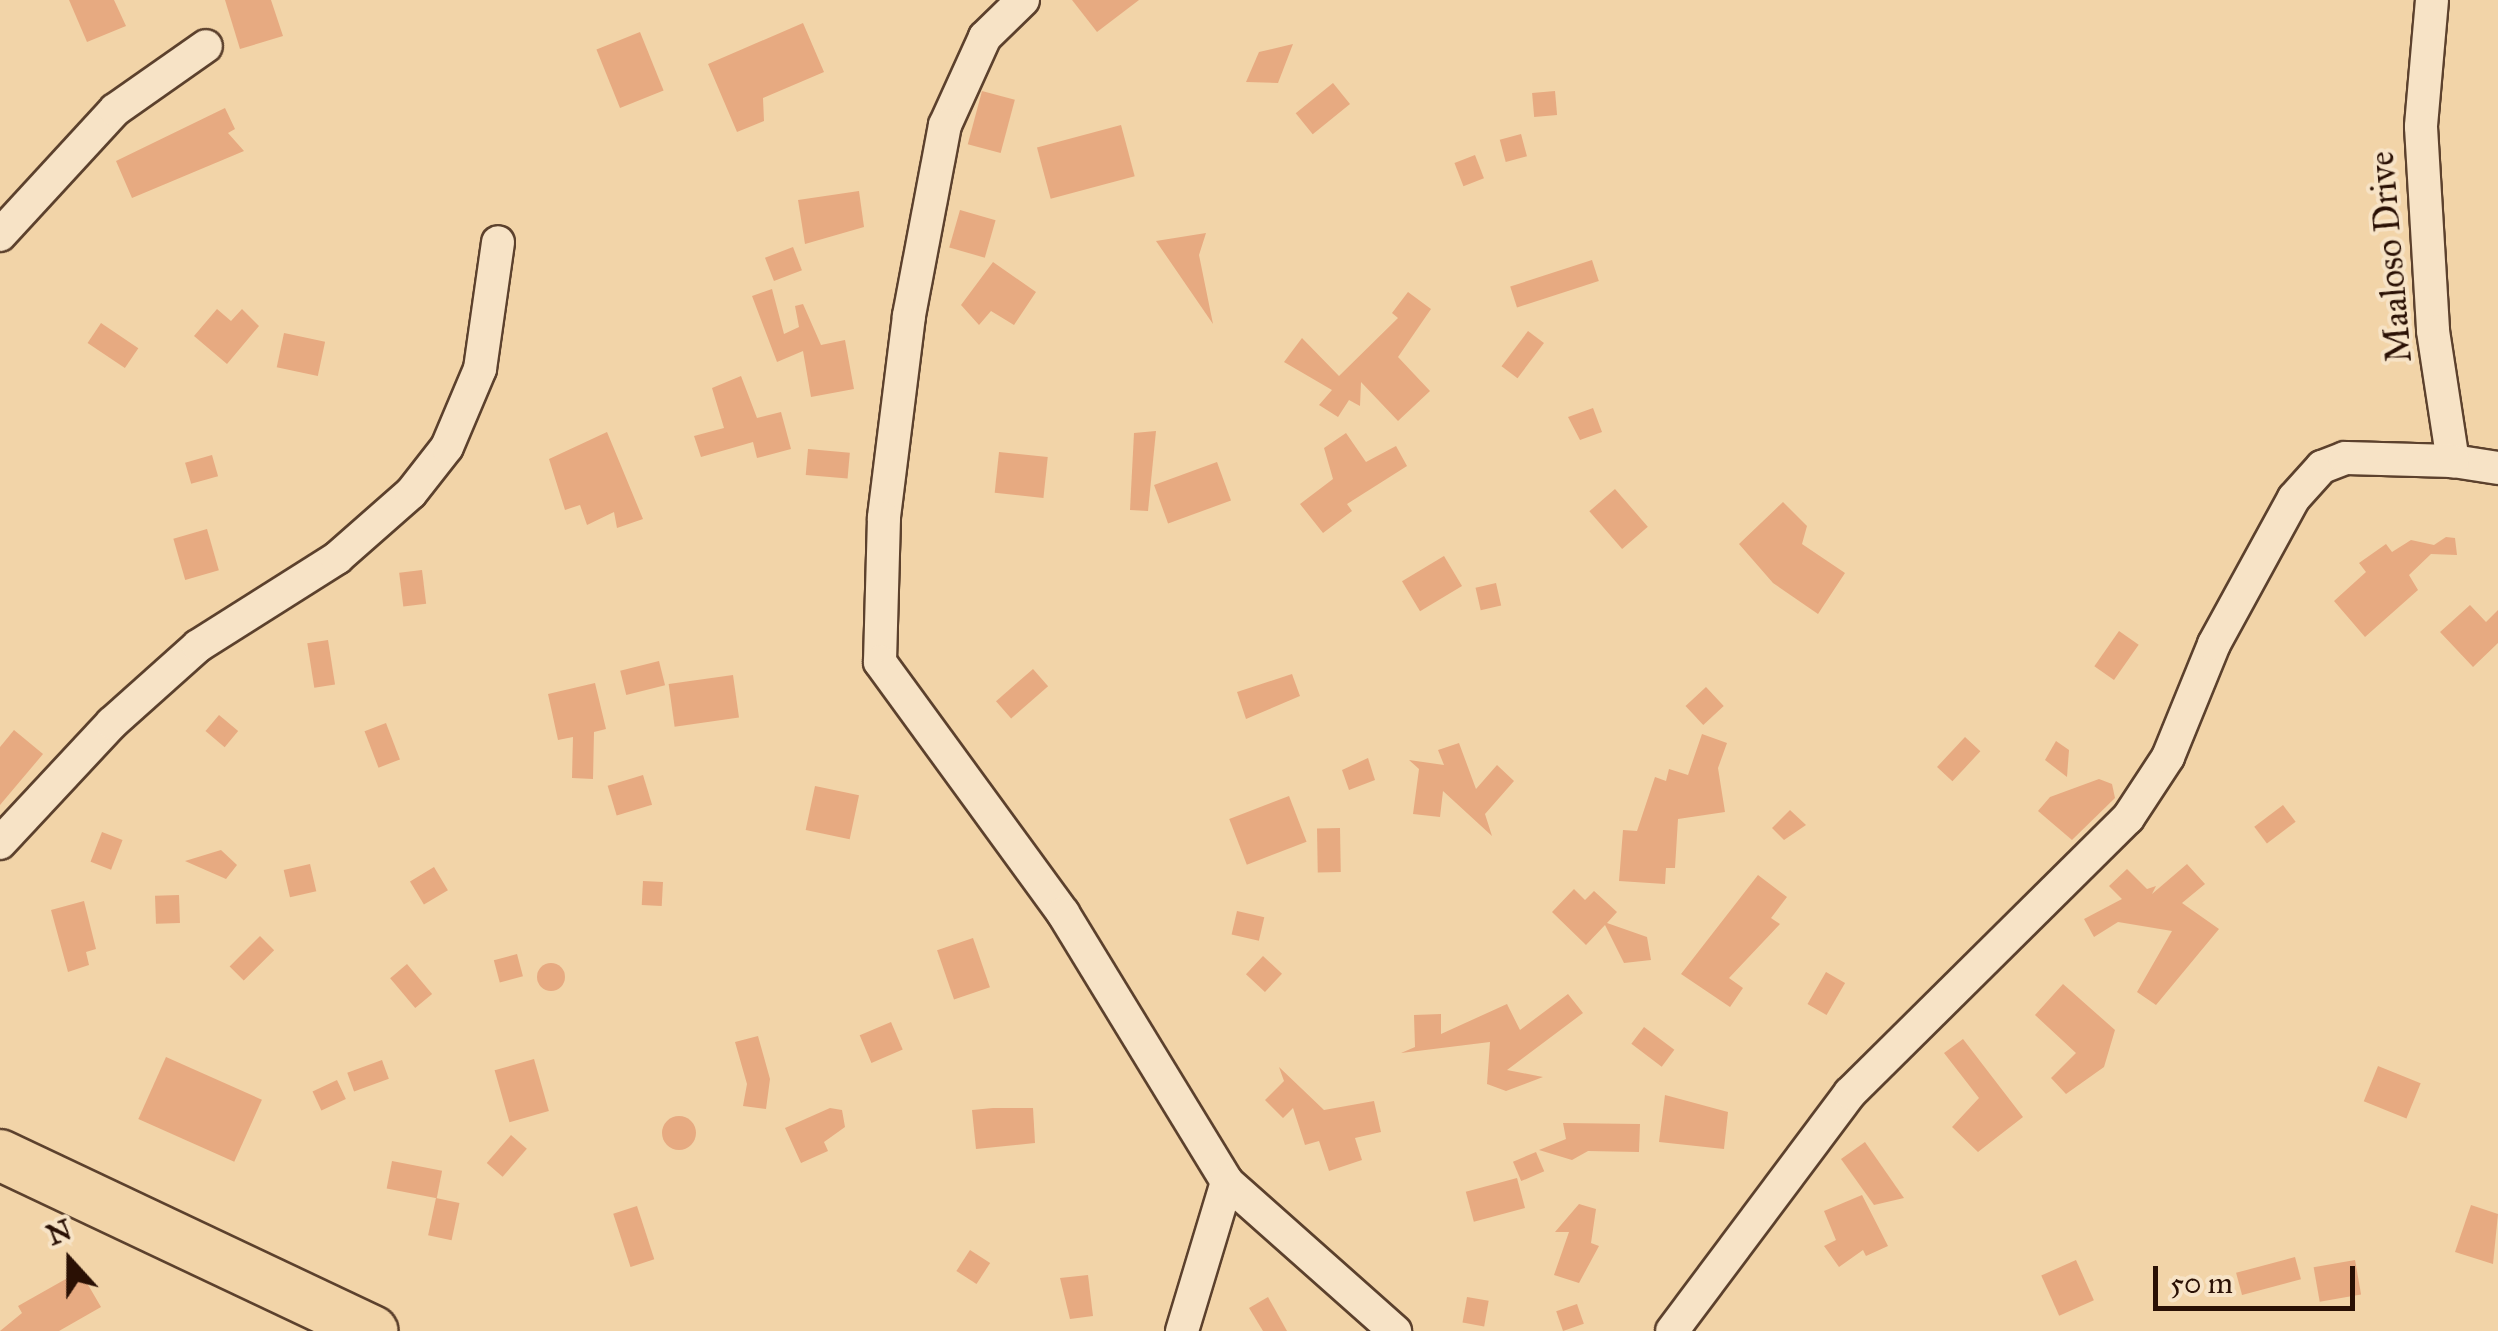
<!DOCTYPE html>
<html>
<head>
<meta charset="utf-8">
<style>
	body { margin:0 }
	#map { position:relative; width:2498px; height:1331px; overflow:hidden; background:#f2d4a8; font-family:"IM FELL Great Primer",serif }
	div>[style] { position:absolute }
	.building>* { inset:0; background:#e7aa81; transform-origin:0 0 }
	.round { border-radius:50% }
	.roads { filter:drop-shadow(2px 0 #5c412d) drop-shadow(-2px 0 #5c412d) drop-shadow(0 2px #5c412d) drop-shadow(0 -2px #5c412d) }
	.minor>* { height:32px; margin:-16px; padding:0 16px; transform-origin:16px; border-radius:16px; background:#f7e3c6 }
	.primary>* { height:50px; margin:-25px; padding:0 25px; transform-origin:25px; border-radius:25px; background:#f2d4a8 }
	span { translate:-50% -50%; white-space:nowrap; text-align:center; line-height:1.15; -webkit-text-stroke:8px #f7e3c6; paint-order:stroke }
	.street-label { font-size:35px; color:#2a1004 }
	.north { position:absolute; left:20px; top:1211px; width:100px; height:100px; -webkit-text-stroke:8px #f7e3c6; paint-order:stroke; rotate:339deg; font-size:28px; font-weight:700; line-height:40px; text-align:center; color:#2a1004 }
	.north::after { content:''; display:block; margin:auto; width:35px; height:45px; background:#2a1004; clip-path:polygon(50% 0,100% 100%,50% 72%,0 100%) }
	.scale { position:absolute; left:2153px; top:1266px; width:202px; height:45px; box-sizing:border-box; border:5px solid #2a1004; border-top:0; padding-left:12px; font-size:30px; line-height:35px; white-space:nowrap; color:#2a1004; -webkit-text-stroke:8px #f7e3c6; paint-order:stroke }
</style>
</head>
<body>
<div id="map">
	<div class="building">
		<i style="clip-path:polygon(69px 0,114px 0,126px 26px,87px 42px)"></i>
		<i style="clip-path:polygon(225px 0,271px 0,283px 36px,240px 49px)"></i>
		<i style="clip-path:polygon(1072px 0,1139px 0,1097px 32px)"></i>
		<i style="clip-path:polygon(803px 23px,824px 72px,763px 98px,764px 121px,737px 132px,708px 64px)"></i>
		<i style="left:640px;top:32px;width:63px;height:47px;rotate:68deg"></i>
		<i style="clip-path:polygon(1293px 44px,1278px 83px,1246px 82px,1259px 52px)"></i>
		<i style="left:1333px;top:83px;width:27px;height:48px;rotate:51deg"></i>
		<i style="left:982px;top:91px;width:34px;height:55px;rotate:15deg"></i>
		<i style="left:1555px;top:91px;width:24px;height:23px;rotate:85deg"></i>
		<i style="clip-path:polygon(225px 108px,235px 129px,228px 133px,244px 151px,132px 198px,116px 161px)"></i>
		<i style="left:1121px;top:125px;width:53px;height:87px;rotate:75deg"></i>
		<i style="left:1521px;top:134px;width:23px;height:22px;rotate:75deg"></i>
		<i style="left:1475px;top:155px;width:25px;height:22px;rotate:69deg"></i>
		<i style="clip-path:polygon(859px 191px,864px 227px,805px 244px,798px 200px)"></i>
		<i style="left:960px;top:210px;width:37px;height:39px;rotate:16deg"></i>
		<i style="clip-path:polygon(1206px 233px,1199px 255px,1213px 324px,1156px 241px)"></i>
		<i style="left:793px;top:247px;width:25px;height:30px;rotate:69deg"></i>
		<i style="left:1592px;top:260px;width:22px;height:86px;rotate:72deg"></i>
		<i style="clip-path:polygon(993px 262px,1036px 292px,1014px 325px,991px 311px,979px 325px,961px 305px)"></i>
		<i style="clip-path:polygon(772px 289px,784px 334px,799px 327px,795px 306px,803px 304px,821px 345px,845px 340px,854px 389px,811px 397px,803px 351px,777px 362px,752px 296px)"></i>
		<i style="clip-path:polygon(1408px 292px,1431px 309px,1398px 357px,1430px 391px,1398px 421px,1361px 382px,1360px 406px,1349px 400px,1338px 417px,1319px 405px,1332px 390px,1284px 362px,1302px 338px,1339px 376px,1398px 318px,1392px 313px)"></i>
		<i style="clip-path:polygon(217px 309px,231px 321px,242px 309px,259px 326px,227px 364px,194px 336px)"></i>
		<i style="left:101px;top:323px;width:45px;height:24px;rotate:34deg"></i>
		<i style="left:1528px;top:331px;width:20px;height:44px;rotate:37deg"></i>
		<i style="left:284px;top:333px;width:42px;height:35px;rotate:12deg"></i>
		<i style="clip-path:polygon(741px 376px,757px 418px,781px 412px,791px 449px,757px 458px,753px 442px,701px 457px,694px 436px,724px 428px,712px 388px)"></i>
		<i style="clip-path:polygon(1593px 408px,1602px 432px,1580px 440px,1568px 417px)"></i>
		<i style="clip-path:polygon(1156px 431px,1148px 511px,1130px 510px,1134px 433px)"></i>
		<i style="clip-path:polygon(607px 432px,643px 519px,617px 528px,614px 512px,587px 525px,580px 505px,565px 510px,549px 459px)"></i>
		<i style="clip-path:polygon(1346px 433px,1366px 462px,1396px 446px,1407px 466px,1347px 504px,1352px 511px,1323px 533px,1300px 504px,1333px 479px,1324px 448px)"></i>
		<i style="left:808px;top:449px;width:42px;height:26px;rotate:5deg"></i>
		<i style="left:999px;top:452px;width:49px;height:41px;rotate:6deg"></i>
		<i style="left:212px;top:455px;width:22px;height:28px;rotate:74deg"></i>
		<i style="left:1217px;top:462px;width:41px;height:67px;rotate:70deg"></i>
		<i style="left:1615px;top:489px;width:50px;height:34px;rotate:49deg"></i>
		<i style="clip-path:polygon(1783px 502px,1807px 526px,1802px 544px,1845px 573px,1818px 614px,1773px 583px,1739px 544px)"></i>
		<i style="left:207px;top:529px;width:43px;height:35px;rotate:74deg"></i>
		<i style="clip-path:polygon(2446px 537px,2455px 538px,2457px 555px,2431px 554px,2409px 575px,2418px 590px,2365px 637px,2334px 601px,2366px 572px,2359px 563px,2386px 544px,2392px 552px,2411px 540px,2434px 545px)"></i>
		<i style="left:1444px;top:556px;width:35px;height:49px;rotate:59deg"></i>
		<i style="left:422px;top:570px;width:34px;height:23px;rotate:83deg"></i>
		<i style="left:1496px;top:583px;width:23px;height:21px;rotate:77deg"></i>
		<i style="clip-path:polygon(2470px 605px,2486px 622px,2498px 610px,2498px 643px,2473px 667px,2440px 632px)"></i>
		<i style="left:2119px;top:631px;width:24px;height:43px;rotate:35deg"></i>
		<i style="left:328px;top:640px;width:45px;height:21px;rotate:81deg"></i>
		<i style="left:659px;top:661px;width:25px;height:40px;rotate:76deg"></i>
		<i style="left:1033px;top:669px;width:23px;height:49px;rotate:49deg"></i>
		<i style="clip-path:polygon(1292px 674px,1300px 696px,1246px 719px,1237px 692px)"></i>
		<i style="left:733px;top:675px;width:43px;height:65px;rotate:82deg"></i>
		<i style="clip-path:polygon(595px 683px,606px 729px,594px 732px,593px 779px,572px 778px,573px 737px,558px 740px,548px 694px)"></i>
		<i style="left:1706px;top:687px;width:26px;height:28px;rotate:47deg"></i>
		<i style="left:219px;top:715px;width:25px;height:21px;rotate:40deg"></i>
		<i style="left:386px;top:723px;width:39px;height:23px;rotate:69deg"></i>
		<i style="clip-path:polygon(14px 730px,43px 754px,0 805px,0 747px)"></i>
		<i style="clip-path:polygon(1702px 734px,1727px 743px,1718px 768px,1725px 812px,1678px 819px,1675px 868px,1666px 868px,1665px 884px,1619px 881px,1623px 830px,1637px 831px,1655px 777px,1666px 781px,1669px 769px,1688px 775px)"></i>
		<i style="left:1965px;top:737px;width:21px;height:41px;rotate:43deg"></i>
		<i style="clip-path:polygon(2056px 741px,2069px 750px,2067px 777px,2045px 760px)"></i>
		<i style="clip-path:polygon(1459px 743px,1476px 789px,1497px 765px,1514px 781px,1485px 814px,1492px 836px,1443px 791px,1440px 817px,1413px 814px,1419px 769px,1409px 760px,1444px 765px,1438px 750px)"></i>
		<i style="clip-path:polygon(1368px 758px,1375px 780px,1349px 790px,1342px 770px)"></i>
		<i style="left:643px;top:775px;width:31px;height:37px;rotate:73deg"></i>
		<i style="clip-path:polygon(2099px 779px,2112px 784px,2115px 798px,2072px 840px,2038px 811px,2050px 797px)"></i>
		<i style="left:815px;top:786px;width:45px;height:45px;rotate:12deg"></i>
		<i style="left:1289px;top:796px;width:49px;height:64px;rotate:69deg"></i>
		<i style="left:2283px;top:805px;width:21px;height:36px;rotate:53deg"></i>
		<i style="clip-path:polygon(1790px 810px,1806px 825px,1784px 840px,1772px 828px)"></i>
		<i style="left:1340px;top:828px;width:44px;height:23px;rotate:89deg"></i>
		<i style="left:102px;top:832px;width:22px;height:32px;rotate:21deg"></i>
		<i style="clip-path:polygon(221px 850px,237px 865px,226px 879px,185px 861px)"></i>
		<i style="left:310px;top:864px;width:28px;height:27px;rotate:77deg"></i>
		<i style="clip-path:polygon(2187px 864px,2205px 884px,2182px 903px,2219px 929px,2156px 1005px,2137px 992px,2172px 931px,2118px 922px,2094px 937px,2084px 919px,2122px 899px,2109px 886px,2127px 869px,2147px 889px,2156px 886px,2152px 894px)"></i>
		<i style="left:434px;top:867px;width:27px;height:28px;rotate:59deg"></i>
		<i style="clip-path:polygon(1758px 875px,1787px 897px,1771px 918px,1780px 924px,1729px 978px,1743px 988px,1730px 1007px,1681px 974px)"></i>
		<i style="left:643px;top:881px;width:20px;height:24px;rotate:3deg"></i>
		<i style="clip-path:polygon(1574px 889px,1585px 900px,1594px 891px,1617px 912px,1607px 923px,1647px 937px,1651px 960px,1624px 963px,1605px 925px,1586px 945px,1552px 912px)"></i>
		<i style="left:179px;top:895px;width:28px;height:24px;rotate:88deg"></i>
		<i style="clip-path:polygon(84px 901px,96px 949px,86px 952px,89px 965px,68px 972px,51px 910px)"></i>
		<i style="left:1237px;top:911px;width:28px;height:24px;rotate:13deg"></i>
		<i style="left:260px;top:936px;width:20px;height:43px;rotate:45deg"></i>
		<i style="left:973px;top:938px;width:52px;height:38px;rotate:71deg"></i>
		<i style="left:517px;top:954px;width:23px;height:24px;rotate:75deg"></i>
		<i style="left:1263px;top:956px;width:26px;height:25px;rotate:43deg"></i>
		<i class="round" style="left:537px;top:963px;width:28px;height:28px"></i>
		<i style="left:407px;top:964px;width:39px;height:22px;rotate:50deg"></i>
		<i style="left:1826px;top:972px;width:22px;height:37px;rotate:30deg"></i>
		<i style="clip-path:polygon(2063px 984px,2115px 1030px,2104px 1067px,2066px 1094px,2051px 1078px,2076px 1053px,2035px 1015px)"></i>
		<i style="clip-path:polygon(1568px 994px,1583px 1013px,1507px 1070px,1543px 1077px,1506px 1091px,1487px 1084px,1490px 1042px,1401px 1053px,1415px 1047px,1414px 1015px,1441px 1014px,1441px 1034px,1507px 1004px,1520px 1030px)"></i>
		<i style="left:891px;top:1022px;width:30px;height:34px;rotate:67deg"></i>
		<i style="left:1644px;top:1027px;width:38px;height:21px;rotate:37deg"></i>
		<i style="clip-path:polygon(758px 1036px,770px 1079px,766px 1109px,743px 1106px,747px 1084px,735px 1042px)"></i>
		<i style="clip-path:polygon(1963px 1039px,2023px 1117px,1978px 1152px,1952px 1127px,1979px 1098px,1944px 1053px)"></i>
		<i style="left:166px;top:1057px;width:105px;height:68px;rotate:24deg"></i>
		<i style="left:534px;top:1059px;width:54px;height:41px;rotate:74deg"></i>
		<i style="left:382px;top:1060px;width:20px;height:37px;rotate:70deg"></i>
		<i style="left:2378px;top:1066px;width:46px;height:38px;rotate:22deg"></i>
		<i style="clip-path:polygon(1279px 1067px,1324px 1110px,1374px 1101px,1381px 1132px,1355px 1138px,1362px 1160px,1329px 1171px,1319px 1141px,1305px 1145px,1293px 1108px,1283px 1118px,1265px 1100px,1284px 1081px)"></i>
		<i style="left:337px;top:1080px;width:21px;height:27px;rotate:65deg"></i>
		<i style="clip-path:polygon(1665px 1095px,1728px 1112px,1724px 1149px,1659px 1142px)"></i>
		<i style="clip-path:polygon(830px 1108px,842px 1110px,845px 1127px,824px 1142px,828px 1151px,801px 1163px,785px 1128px)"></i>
		<i style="clip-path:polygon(993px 1108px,1033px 1108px,1035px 1143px,976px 1149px,972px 1110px)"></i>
		<i class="round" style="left:662px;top:1116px;width:34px;height:34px"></i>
		<i style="clip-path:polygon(1563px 1123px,1640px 1124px,1639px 1152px,1588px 1151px,1572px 1160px,1539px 1150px,1566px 1139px)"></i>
		<i style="left:511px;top:1135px;width:21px;height:37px;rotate:41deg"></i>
		<i style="clip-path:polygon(1865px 1142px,1904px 1198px,1874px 1205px,1841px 1159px)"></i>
		<i style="left:1536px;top:1152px;width:21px;height:25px;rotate:67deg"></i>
		<i style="left:392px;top:1161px;width:51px;height:28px;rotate:11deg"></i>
		<i style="left:1517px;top:1178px;width:31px;height:53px;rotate:75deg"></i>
		<i style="clip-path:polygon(1862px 1195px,1888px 1246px,1866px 1256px,1863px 1250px,1839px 1267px,1824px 1246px,1836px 1240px,1824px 1211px)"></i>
		<i style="left:436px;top:1198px;width:24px;height:38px;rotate:12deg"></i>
		<i style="clip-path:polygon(1579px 1204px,1596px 1209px,1591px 1243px,1599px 1246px,1579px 1283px,1554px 1275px,1569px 1232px,1555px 1232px)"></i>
		<i style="clip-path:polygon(2471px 1205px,2498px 1214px,2493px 1264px,2455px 1252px)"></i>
		<i style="left:637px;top:1206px;width:56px;height:25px;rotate:72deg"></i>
		<i style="left:970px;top:1250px;width:24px;height:25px;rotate:33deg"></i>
		<i style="left:2295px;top:1257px;width:23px;height:61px;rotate:75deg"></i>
		<i style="left:2076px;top:1260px;width:44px;height:38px;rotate:66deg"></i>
		<i style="left:2355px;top:1260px;width:35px;height:42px;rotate:80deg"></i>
		<i style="clip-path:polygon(80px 1271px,101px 1307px,59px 1331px,0 1331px,22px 1313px,18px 1306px)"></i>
		<i style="clip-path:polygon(1088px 1275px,1093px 1316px,1070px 1319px,1060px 1278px)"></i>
		<i style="clip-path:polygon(1268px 1297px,1287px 1331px,1263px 1331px,1249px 1308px)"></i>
		<i style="left:1467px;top:1297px;width:22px;height:26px;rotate:10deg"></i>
		<i style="left:1577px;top:1304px;width:21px;height:22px;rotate:71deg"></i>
	</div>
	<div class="roads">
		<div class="minor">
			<i style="left:1023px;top:0;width:53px;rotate:135.8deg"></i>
			<i style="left:985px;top:37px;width:97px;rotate:114.4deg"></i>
			<i style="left:945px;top:125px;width:194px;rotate:100.7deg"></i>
			<i style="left:909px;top:316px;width:204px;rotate:97.1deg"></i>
			<i style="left:884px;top:518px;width:144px;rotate:91.6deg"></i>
			<i style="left:880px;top:662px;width:311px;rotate:53.9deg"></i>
			<i style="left:1063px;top:913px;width:315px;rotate:58.6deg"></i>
			<i style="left:1227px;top:1182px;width:225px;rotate:41.6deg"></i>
			<i style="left:2432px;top:0;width:127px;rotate:95deg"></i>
			<i style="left:2421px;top:127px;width:204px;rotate:86.6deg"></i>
			<i style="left:2433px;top:331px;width:132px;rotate:81.3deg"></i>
			<i style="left:2453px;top:461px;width:46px;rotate:8.8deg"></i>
			<i style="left:0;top:235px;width:170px;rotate:-47.4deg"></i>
			<i style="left:115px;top:110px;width:111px;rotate:-35.1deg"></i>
			<i style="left:0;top:843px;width:164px;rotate:-47deg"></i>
			<i style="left:112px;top:723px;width:115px;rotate:-41.8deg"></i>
			<i style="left:198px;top:646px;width:165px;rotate:-32.3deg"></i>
			<i style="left:337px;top:558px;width:98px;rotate:-41.3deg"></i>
			<i style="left:411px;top:493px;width:58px;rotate:-52deg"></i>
			<i style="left:447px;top:447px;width:85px;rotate:-67.1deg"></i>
			<i style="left:480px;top:369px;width:128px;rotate:-81.9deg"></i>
			<i style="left:1182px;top:1331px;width:156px;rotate:-73.2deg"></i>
			<i style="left:1672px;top:1331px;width:297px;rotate:-53.2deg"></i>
			<i style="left:1850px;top:1093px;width:391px;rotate:-44.7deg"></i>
			<i style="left:2128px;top:818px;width:73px;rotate:-56.7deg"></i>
			<i style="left:2168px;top:757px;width:122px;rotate:-67.8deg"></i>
			<i style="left:2214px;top:644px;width:166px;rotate:-61.3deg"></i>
			<i style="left:2294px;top:498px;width:42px;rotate:-47.9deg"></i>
			<i style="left:2322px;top:467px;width:25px;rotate:-21deg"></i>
			<i style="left:2345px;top:458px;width:108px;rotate:1.6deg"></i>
		</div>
		<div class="primary">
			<i style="left:0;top:1155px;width:412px;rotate:25.3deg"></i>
		</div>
	</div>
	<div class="street-label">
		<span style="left:2391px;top:257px;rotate:-95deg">Maaloso Drive</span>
	</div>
	<div class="north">N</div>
	<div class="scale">50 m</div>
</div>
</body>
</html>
